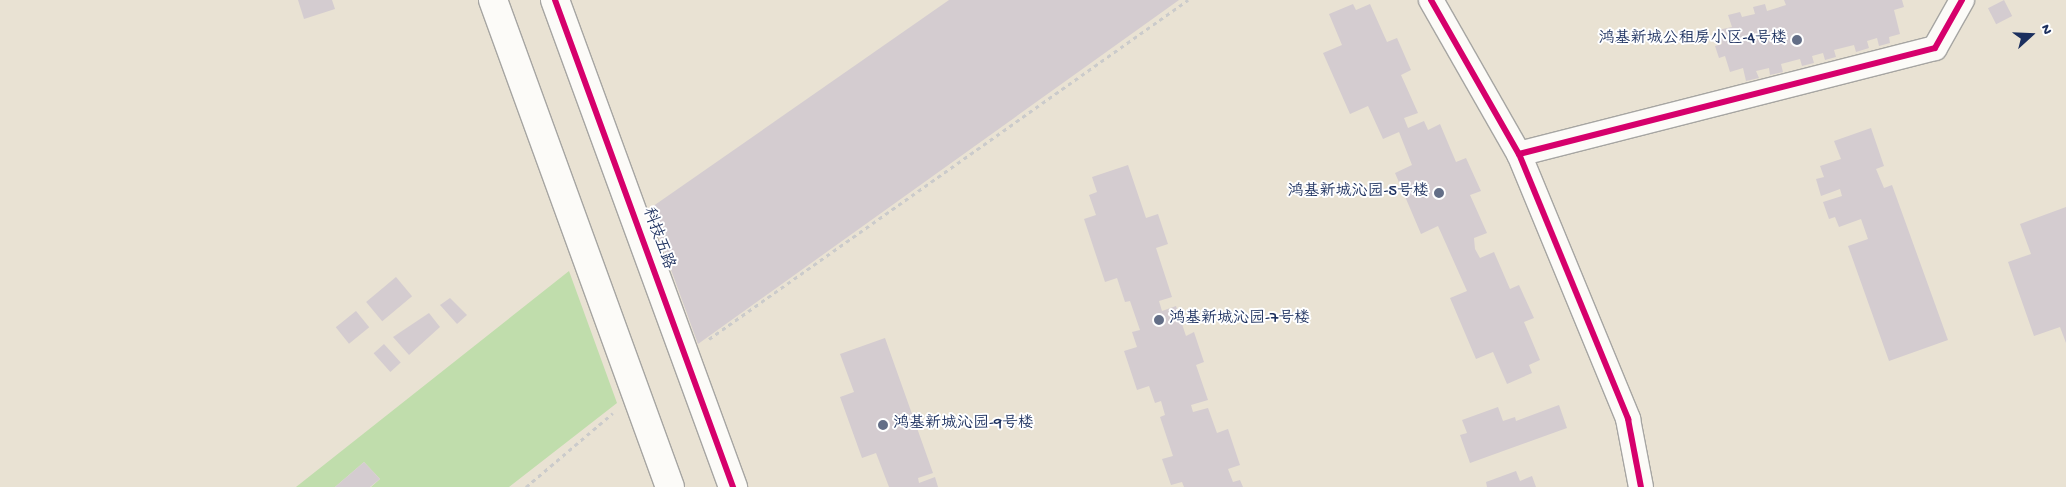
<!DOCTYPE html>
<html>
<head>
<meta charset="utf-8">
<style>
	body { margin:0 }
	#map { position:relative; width:2066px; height:487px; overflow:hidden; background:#e9e2d3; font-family:"Gochi Hand","LXGW WenKai TC",sans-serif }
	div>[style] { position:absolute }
	.green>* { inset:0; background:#c0ddac }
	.building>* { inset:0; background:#d4ccd0; transform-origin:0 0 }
	.path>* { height:3px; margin-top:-1.5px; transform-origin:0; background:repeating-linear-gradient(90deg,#cbcbcb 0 4px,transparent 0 8px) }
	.roads { filter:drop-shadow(1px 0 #a6a5a2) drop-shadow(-1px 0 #a6a5a2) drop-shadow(0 1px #a6a5a2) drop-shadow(0 -1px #a6a5a2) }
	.minor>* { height:24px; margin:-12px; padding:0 12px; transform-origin:12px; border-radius:12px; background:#fcfbf8 }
	.tertiary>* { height:28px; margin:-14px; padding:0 14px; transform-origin:14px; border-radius:14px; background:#fcfbf8 }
	.cycleway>* { height:6px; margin:-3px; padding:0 3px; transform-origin:3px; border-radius:3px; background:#d6006c }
	.dots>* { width:14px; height:14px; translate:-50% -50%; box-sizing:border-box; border:2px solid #fff; border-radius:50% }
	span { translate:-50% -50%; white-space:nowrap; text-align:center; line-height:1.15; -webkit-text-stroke:4px #fff; paint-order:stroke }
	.poi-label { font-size:16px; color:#1b2f5e }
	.right { translate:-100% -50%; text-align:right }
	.left { translate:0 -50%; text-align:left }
	.street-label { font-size:16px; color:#1b2f5e }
	.north { position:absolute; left:2006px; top:10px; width:50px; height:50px; -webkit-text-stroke:4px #fff; paint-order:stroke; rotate:70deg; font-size:14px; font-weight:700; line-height:20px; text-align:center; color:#1b2f5e }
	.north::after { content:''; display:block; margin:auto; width:18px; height:22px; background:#1b2f5e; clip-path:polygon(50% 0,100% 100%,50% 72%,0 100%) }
</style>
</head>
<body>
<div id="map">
	<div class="green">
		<i style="clip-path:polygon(569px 271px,617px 403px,509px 487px,371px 487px,380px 479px,364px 462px,335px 487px,296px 487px)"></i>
	</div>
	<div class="building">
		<i style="clip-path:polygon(298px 0,332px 0,335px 9px,304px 19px)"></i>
		<i style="clip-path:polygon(949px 0,1179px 0,698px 344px,649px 209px)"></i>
		<i style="clip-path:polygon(1784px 0,1902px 0,1904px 7px,1894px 10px,1900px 34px,1889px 37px,1890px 43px,1879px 46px,1877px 38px,1867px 41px,1869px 48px,1856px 52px,1854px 45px,1834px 50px,1836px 57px,1825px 60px,1823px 53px,1812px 56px,1814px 63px,1802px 66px,1800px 59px,1781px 64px,1783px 72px,1770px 75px,1769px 68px,1756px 71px,1759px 78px,1746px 81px,1743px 68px,1730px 72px,1725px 56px,1719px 58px,1715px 46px,1722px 44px,1718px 30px,1732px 27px,1728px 15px,1740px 12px,1742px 17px,1755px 14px,1753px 7px,1765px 4px,1767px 11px,1786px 5px)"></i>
		<i style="left:2004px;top:0;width:18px;height:18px;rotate:63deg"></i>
		<i style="clip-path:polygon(1353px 4px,1356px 10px,1370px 4px,1387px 42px,1397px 38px,1411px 70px,1401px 75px,1418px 113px,1404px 118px,1408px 128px,1424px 121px,1428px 130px,1440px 124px,1456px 162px,1466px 158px,1481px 191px,1470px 195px,1487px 233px,1474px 238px,1475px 249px,1480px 258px,1494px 252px,1510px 289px,1519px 285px,1534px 318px,1524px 322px,1540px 360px,1529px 365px,1532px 373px,1507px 384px,1493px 352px,1476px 359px,1450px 298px,1467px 291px,1438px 226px,1421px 234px,1395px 173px,1412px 165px,1399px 132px,1383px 139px,1368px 106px,1350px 114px,1323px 53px,1342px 45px,1329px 14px)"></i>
		<i style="clip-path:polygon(1871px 128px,1884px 166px,1876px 169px,1884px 188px,1892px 185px,1948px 340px,1889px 361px,1848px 246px,1868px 239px,1861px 219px,1839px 227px,1835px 217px,1829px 219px,1823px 202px,1842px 196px,1840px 189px,1821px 196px,1816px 179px,1824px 177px,1820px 166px,1841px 159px,1834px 141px)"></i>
		<i style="clip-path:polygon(1128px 165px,1146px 218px,1158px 214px,1168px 244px,1156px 248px,1172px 297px,1159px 301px,1162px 311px,1176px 306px,1186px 336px,1194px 332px,1204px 362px,1196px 365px,1208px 400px,1191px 405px,1193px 412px,1208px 408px,1217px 433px,1228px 429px,1240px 465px,1228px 469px,1233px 482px,1240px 480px,1243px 487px,1184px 487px,1182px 482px,1171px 485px,1162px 459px,1173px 456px,1160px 417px,1165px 415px,1161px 401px,1155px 403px,1149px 386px,1137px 390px,1124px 351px,1137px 347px,1132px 332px,1140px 330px,1130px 301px,1125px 302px,1117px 278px,1105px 282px,1084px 219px,1096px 215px,1089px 195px,1097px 192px,1092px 177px)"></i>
		<i style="clip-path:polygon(2066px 207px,2066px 343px,2060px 327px,2034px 336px,2008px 262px,2031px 254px,2020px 224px)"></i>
		<i style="left:396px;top:277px;width:25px;height:39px;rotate:50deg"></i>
		<i style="clip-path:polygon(450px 298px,467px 315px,457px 324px,440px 305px)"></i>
		<i style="left:356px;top:311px;width:21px;height:26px;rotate:51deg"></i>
		<i style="clip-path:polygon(429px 313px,440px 327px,409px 355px,393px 337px)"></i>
		<i style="clip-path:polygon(885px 338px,933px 473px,918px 478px,919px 483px,935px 477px,938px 487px,889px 487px,876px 453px,862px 458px,840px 397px,854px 392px,840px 354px)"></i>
		<i style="left:384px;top:344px;width:25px;height:14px;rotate:48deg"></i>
		<i style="clip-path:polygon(1559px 405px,1567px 428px,1470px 463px,1460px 435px,1467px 433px,1462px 420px,1498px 407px,1503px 421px,1515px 417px,1516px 421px)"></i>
		<i style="clip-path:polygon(364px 462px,380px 479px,370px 487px,335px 487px)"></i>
		<i style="clip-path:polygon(1516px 471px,1520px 481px,1532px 476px,1536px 487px,1487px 487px,1486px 482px)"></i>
	</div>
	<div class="path">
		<i style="left:709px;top:339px;width:587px;rotate:-35.29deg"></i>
		<i style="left:526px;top:487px;width:114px;rotate:-40.4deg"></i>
	</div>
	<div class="roads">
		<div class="minor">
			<i style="left:1431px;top:0;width:177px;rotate:60.3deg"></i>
			<i style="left:1519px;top:154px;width:287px;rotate:67.6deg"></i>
			<i style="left:1628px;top:419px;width:69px;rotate:79.2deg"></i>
			<i style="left:1519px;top:154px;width:429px;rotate:-14.3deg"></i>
			<i style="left:1935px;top:48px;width:55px;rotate:-60.6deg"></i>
		</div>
		<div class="tertiary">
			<i style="left:493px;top:0;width:518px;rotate:70.03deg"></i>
			<i style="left:555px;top:0;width:519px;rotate:69.92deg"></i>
		</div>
	</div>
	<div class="cycleway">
		<i style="left:555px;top:0;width:519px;rotate:69.92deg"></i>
		<i style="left:1431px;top:0;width:177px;rotate:60.3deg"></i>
		<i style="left:1519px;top:154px;width:287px;rotate:67.6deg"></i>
		<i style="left:1628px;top:419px;width:69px;rotate:79.2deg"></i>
		<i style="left:1519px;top:154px;width:429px;rotate:-14.3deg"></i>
		<i style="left:1935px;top:48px;width:55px;rotate:-60.6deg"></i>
	</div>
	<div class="dots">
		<i style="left:1797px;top:40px;background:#636e87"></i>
		<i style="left:1439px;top:193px;background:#636e87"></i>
		<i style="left:1159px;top:320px;background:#636e87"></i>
		<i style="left:883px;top:425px;background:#636e87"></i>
	</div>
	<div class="poi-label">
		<span class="right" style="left:1787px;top:40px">鸿基新城公租房小区-4号楼</span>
		<span class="right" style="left:1429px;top:193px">鸿基新城沁园-5号楼</span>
		<span class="left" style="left:1169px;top:320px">鸿基新城沁园-7号楼</span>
		<span class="left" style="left:893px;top:425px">鸿基新城沁园-9号楼</span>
	</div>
	<div class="street-label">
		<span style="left:657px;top:239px;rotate:70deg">科技五路</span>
	</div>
	<div class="north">N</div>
</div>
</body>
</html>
